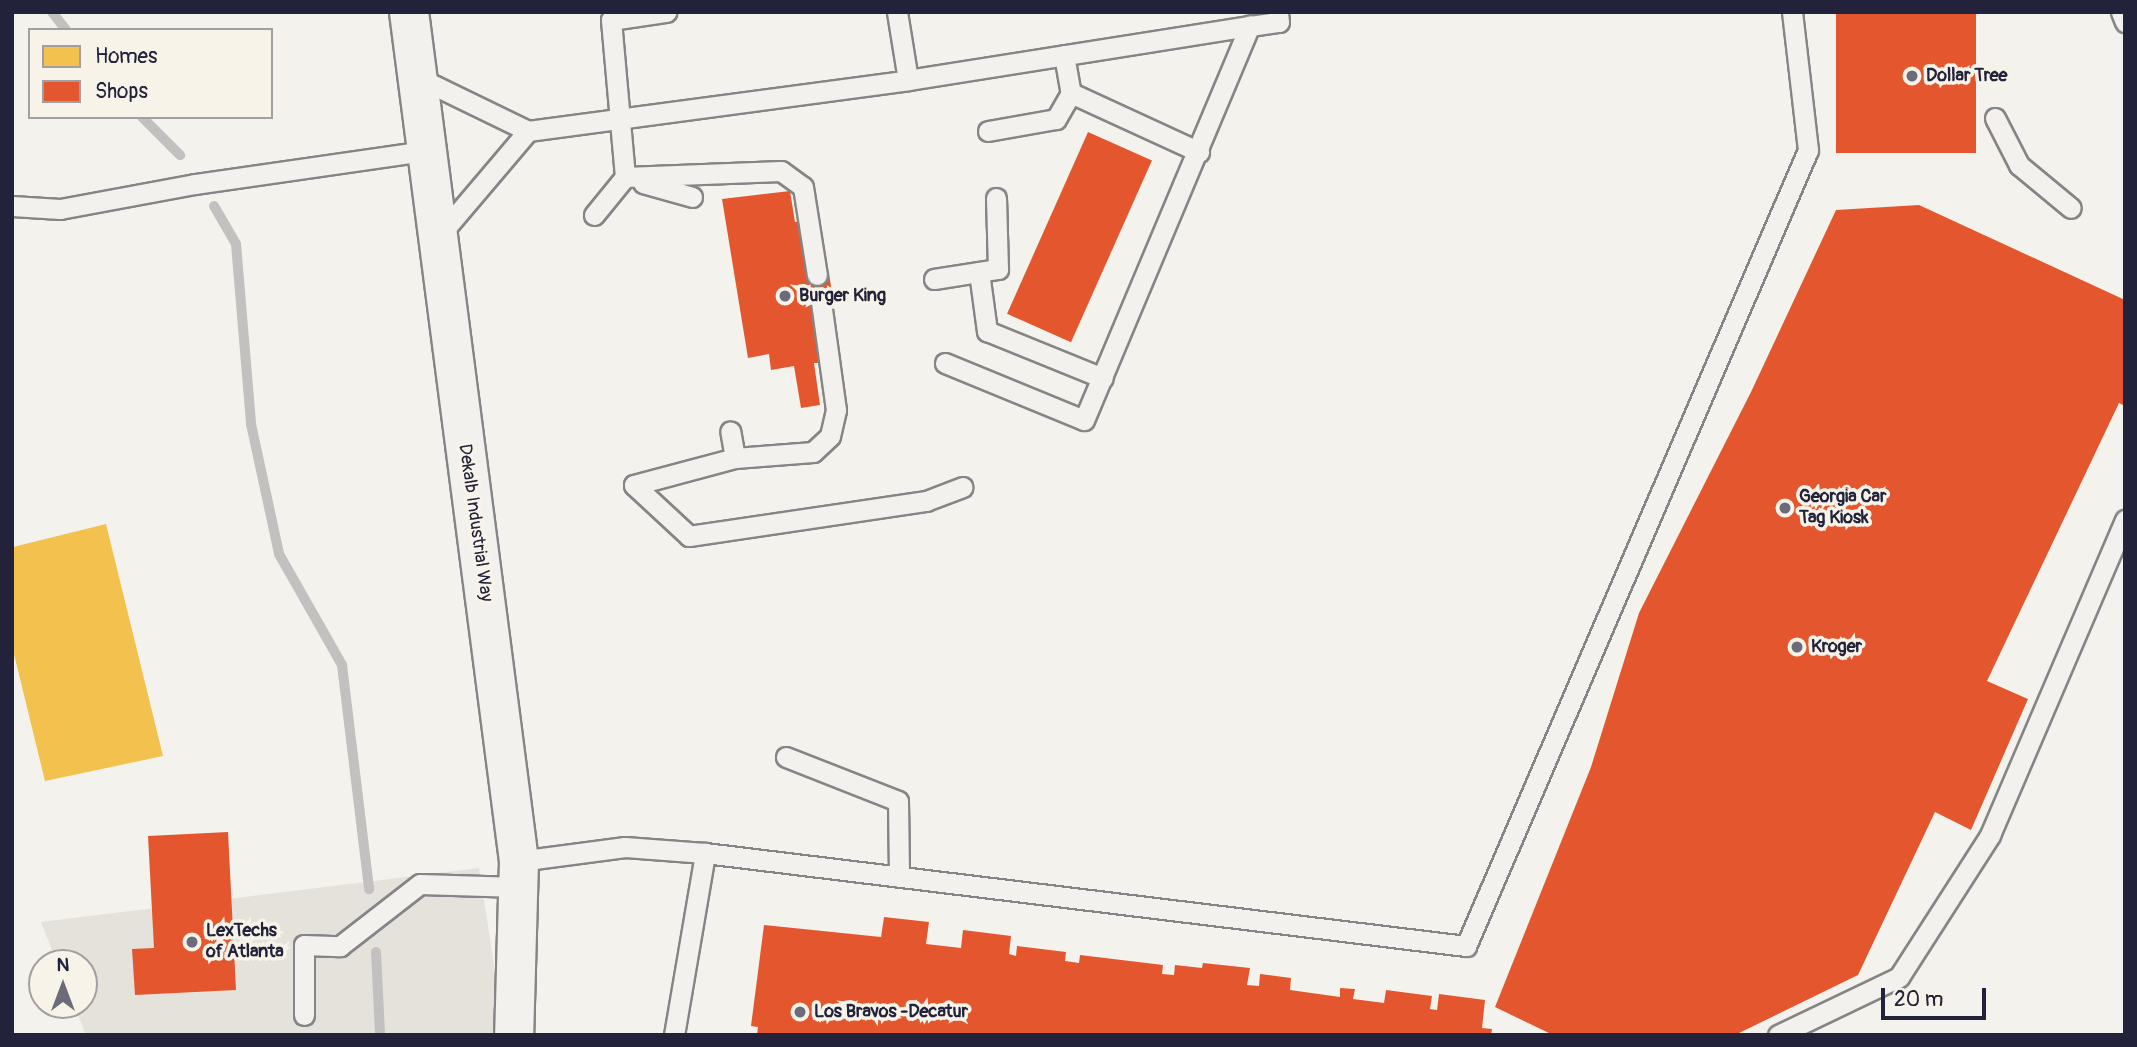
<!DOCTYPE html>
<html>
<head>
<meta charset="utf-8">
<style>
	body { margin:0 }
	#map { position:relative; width:2137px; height:1047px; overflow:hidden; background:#f4f2ec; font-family:Pangolin,sans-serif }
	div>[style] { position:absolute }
	.green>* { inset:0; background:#e5e2dc }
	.homes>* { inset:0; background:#f2c14e }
	.shops>* { inset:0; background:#e4572e; transform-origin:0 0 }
	.stream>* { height:10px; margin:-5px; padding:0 5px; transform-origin:5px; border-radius:5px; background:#c3c0c0 }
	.roads { filter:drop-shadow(2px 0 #858486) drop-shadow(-2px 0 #858486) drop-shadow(0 2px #858486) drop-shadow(0 -2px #858486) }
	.service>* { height:19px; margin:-9.5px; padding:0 9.5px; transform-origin:9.5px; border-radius:9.5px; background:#f2f1ed }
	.secondary>* { height:38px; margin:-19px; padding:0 19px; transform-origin:19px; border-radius:19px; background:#f2f1ed }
	.dots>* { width:19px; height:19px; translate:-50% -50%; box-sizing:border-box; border:4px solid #f7f3e8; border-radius:50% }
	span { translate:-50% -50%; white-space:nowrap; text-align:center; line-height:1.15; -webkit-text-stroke:7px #f7f3e8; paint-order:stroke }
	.poi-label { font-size:18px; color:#22223b; font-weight:700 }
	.left { translate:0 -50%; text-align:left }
	.street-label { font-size:18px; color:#22223b }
	.frame { position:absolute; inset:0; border:14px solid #22223b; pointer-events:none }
	.legend { position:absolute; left:28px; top:28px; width:245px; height:91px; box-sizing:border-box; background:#f7f3e8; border:2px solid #a29fa3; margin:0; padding:9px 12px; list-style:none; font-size:21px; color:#22223b }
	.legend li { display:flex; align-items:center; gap:14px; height:35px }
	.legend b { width:35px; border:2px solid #a29fa3 }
	.north { position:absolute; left:28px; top:949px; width:70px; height:70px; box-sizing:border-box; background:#f7f3e8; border:2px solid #a29fa3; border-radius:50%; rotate:0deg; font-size:19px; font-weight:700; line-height:28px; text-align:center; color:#22223b }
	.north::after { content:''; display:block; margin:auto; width:24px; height:32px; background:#6c6b79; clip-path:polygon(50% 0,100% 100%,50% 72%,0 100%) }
	.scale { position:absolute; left:1881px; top:988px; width:105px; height:32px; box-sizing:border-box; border:4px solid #22223b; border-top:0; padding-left:9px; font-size:21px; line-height:24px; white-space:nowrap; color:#22223b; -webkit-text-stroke:5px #f7f3e8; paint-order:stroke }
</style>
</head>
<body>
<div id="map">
	<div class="green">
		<i style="clip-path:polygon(479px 868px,505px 1035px,86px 1035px,74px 1005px,84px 1005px,84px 963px,57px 963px,41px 922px)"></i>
	</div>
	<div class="homes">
		<i style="clip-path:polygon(106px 524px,163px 756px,45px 781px,12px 646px,12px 552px,13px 547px)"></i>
	</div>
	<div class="shops">
		<i style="left:1836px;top:12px;width:140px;height:141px"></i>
		<i style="left:1088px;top:132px;width:70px;height:199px;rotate:24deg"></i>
		<i style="clip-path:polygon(790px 191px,795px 222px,805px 220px,814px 276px,829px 273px,833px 300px,817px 303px,820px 363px,814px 363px,820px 405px,801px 408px,794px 366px,771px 370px,769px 354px,748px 358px,722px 199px)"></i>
		<i style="clip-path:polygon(1919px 205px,2125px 300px,2125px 406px,2119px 403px,1987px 681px,2028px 699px,1971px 830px,1935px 812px,1858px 975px,1735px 1035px,1553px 1035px,1495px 1007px,1591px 767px,1639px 613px,1751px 392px,1836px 210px)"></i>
		<i style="clip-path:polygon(228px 832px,236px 990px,135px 995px,132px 949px,154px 948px,148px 836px)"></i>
		<i style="clip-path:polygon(884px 917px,929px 922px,926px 944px,961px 948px,963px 930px,1011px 936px,1009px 954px,1016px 956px,1017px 946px,1066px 952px,1065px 961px,1079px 963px,1080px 955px,1163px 965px,1162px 974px,1174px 975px,1175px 965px,1202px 968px,1203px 963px,1250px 968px,1247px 985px,1259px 986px,1260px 974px,1291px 978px,1290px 990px,1340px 997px,1340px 988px,1355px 989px,1353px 999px,1384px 1003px,1386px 990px,1432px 996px,1430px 1009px,1437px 1010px,1439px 994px,1485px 1000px,1482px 1028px,1492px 1029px,1491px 1035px,757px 1035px,758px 1027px,751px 1026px,764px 925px,881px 937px)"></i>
	</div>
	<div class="stream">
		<i style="left:52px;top:12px;width:23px;rotate:52deg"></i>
		<i style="left:142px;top:117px;width:54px;rotate:45deg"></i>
		<i style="left:214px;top:206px;width:44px;rotate:59.9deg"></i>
		<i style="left:236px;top:244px;width:181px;rotate:85.2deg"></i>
		<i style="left:251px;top:424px;width:133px;rotate:77.8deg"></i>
		<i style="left:279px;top:554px;width:128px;rotate:60.4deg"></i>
		<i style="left:342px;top:665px;width:226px;rotate:83.1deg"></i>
		<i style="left:376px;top:952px;width:83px;rotate:87.2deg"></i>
	</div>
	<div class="roads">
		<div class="service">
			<i style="left:897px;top:12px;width:69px;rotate:80.8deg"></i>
			<i style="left:2121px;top:12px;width:11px;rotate:68deg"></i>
			<i style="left:1064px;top:55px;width:39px;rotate:80deg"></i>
			<i style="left:1071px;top:93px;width:141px;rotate:24.7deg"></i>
			<i style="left:417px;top:77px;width:123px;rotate:25.9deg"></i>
			<i style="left:528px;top:131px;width:383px;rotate:-7.6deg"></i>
			<i style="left:908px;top:80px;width:346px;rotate:-9deg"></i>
			<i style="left:1250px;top:26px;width:29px;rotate:-8deg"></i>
			<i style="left:1279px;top:22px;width:10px;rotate:-96deg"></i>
			<i style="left:1995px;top:118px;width:53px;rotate:62.9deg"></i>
			<i style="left:2019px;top:165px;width:67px;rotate:39.6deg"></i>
			<i style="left:988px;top:131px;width:69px;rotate:-10deg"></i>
			<i style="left:1056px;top:119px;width:30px;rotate:-60deg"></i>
			<i style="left:625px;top:177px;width:156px;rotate:-2.2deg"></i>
			<i style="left:781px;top:171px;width:27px;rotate:36deg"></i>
			<i style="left:803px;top:187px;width:89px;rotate:81deg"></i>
			<i style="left:643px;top:183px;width:51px;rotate:15.9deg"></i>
			<i style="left:12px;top:206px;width:48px;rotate:3.6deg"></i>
			<i style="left:60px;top:209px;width:137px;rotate:-10.5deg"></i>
			<i style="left:195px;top:184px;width:232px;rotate:-8.2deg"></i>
			<i style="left:594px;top:215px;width:49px;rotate:-50.8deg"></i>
			<i style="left:625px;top:177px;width:158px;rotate:-95.1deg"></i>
			<i style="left:611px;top:20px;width:56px;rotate:-8.3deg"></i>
			<i style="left:438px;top:237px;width:139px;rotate:-49.7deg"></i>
			<i style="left:979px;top:272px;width:60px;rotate:82.3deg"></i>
			<i style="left:987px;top:331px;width:125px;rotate:22.1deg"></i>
			<i style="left:934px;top:279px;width:65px;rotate:-8.9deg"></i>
			<i style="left:998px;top:269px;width:71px;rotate:-91.6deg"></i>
			<i style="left:945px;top:363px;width:150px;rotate:22.3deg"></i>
			<i style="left:1084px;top:420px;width:428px;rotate:-67.2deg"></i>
			<i style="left:735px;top:458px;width:78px;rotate:-4.4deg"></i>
			<i style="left:813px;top:452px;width:23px;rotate:-43deg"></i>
			<i style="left:830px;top:436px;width:27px;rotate:-77deg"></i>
			<i style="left:836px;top:410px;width:109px;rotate:-97.9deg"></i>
			<i style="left:634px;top:485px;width:75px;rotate:42.8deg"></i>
			<i style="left:689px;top:536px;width:240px;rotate:-8.4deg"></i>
			<i style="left:926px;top:501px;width:39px;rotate:-21deg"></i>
			<i style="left:634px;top:485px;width:105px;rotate:-15deg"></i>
			<i style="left:735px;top:458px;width:27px;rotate:-100deg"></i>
			<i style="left:786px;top:757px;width:120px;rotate:21.4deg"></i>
			<i style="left:898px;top:801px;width:76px;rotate:89.2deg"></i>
			<i style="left:519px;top:861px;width:107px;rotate:-7.5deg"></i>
			<i style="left:625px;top:847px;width:80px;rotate:4.3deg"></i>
			<i style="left:705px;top:853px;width:767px;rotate:6.97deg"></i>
			<i style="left:1466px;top:946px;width:866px;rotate:-66.75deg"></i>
			<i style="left:1808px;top:150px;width:139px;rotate:-96.6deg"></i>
			<i style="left:304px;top:1015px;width:70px;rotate:-90deg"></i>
			<i style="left:304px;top:945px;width:36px;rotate:2deg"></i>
			<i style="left:340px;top:946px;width:101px;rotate:-37.8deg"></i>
			<i style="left:420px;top:884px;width:98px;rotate:1.8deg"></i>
			<i style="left:674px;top:1035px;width:185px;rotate:-80.3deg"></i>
			<i style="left:1778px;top:1035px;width:134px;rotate:-25.6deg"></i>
			<i style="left:1899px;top:977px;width:169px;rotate:-57.3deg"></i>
			<i style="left:1990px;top:835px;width:343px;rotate:-66.8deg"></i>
		</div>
		<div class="secondary">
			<i style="left:409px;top:12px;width:856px;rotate:82.62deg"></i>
			<i style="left:519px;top:861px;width:174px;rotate:91.6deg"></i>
		</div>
	</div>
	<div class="dots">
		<i style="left:1912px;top:76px;background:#6c6b79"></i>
		<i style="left:785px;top:296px;background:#6c6b79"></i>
		<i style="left:1785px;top:508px;background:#6c6b79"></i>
		<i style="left:1797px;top:647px;background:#6c6b79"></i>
		<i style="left:192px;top:942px;background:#6c6b79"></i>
		<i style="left:800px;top:1012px;background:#6c6b79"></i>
	</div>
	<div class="poi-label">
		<span class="left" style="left:1926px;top:76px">Dollar Tree</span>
		<span class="left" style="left:799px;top:296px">Burger King</span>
		<span class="left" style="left:1799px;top:508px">Georgia Car<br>Tag Kiosk</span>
		<span class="left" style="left:1811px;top:647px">Kroger</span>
		<span class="left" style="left:206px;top:942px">LexTechs<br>of Atlanta</span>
		<span class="left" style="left:814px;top:1012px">Los Bravos -Decatur</span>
	</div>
	<div class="street-label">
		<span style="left:475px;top:523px;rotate:82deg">Dekalb Industrial Way</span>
	</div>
	<div class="frame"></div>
	<ul class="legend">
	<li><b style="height:19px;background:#f2c14e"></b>Homes</li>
	<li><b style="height:19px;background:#e4572e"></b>Shops</li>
	</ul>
	<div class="north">N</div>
	<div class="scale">20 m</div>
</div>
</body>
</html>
